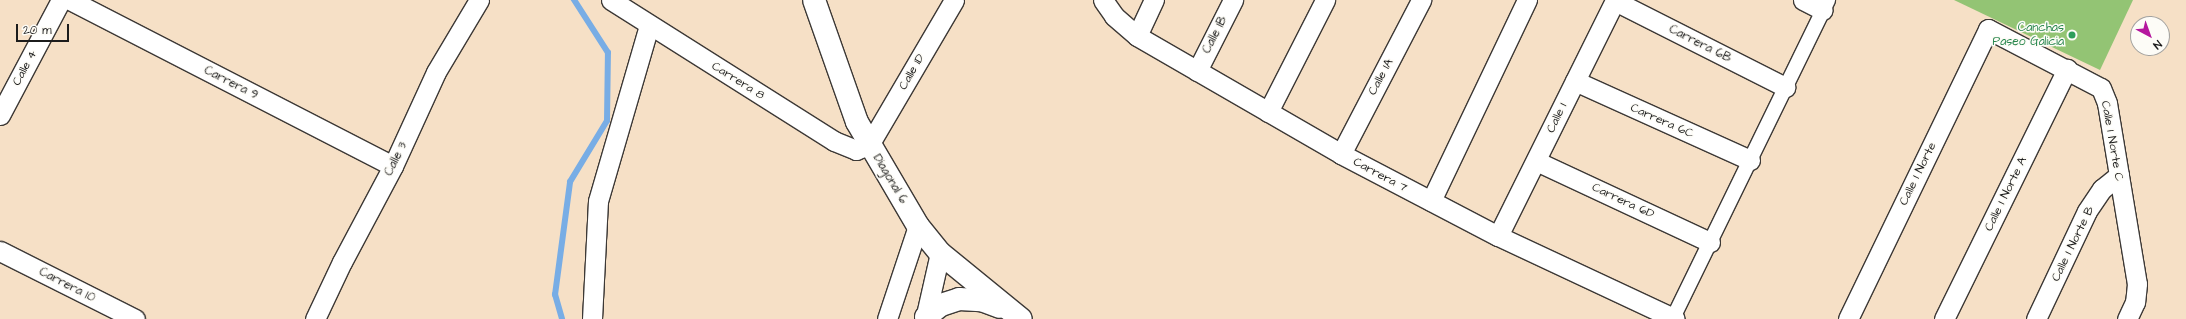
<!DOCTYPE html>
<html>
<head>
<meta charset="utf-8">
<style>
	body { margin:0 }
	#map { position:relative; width:2186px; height:319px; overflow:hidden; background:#f6e0c6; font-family:"Architects Daughter",sans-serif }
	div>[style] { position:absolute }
	.green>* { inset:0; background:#93c474 }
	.stream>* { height:5.5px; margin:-2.75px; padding:0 2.75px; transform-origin:2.75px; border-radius:2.75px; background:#78ade5 }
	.roads { filter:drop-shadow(1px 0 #3d3936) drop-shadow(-1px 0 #3d3936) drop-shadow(0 1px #3d3936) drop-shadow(0 -1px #3d3936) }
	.pedestrian>* { height:14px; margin:-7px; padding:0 7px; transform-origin:7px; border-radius:7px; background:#fff }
	.minor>* { height:19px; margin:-9.5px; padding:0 9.5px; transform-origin:9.5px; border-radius:9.5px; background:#fff }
	.tertiary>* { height:22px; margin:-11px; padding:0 11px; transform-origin:11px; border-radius:11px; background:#fff }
	.dots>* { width:11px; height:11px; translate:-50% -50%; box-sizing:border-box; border:2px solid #fdfcf7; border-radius:50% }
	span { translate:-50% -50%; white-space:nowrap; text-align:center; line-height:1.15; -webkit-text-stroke:3px #fdfcf7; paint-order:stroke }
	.leisure-label { font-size:12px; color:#27864d }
	.right { translate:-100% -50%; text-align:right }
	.street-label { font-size:12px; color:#1c1c1c }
	.north { position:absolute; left:2130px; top:16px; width:40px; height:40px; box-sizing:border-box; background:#fdfcf7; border:1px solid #a3a29f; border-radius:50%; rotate:139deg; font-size:11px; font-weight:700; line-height:16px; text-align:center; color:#1c1c1c }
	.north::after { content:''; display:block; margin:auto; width:14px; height:18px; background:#b5179e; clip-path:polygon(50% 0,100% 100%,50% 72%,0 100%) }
	.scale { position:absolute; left:16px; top:24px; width:53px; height:18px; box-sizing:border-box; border:2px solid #1c1c1c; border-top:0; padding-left:5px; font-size:12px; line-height:14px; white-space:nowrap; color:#1c1c1c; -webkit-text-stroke:3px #fdfcf7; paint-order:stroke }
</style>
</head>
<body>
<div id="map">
	<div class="green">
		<i style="clip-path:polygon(1954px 0,2133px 0,2100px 70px)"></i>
	</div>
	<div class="stream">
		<i style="left:562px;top:319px;width:25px;rotate:-106deg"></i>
		<i style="left:555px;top:295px;width:114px;rotate:-82.4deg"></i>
		<i style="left:570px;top:182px;width:71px;rotate:-58.8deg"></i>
		<i style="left:607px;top:121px;width:68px;rotate:-89.2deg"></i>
		<i style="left:608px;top:53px;width:63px;rotate:-122.7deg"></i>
	</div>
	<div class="roads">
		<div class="pedestrian">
			<i style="left:1673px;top:318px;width:354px;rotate:-64deg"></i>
		</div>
		<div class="minor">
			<i style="left:70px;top:0;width:363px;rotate:27.2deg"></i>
			<i style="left:611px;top:0;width:264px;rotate:32.3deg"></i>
			<i style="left:834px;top:141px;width:24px;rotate:22deg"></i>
			<i style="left:856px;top:150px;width:14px;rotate:-21deg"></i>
			<i style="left:869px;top:145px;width:168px;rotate:-59.6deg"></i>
			<i style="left:1103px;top:0;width:19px;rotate:55deg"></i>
			<i style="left:1114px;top:16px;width:30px;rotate:41deg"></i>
			<i style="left:1137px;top:36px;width:236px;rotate:30deg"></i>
			<i style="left:1341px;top:154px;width:177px;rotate:27.6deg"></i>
			<i style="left:1498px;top:236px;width:195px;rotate:25.1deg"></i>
			<i style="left:1803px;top:0;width:22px;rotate:27deg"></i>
			<i style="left:1615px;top:1px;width:191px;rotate:26.8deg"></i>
			<i style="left:1137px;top:36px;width:40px;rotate:-65deg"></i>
			<i style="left:1197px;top:71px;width:80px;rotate:-63.1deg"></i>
			<i style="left:1575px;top:81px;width:192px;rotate:24.3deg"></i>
			<i style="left:1268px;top:112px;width:126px;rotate:-63deg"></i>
			<i style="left:0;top:115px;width:130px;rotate:-62.1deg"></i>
			<i style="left:1341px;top:154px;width:174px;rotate:-62.5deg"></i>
			<i style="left:1536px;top:161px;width:192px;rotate:25deg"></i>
			<i style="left:1431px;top:201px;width:223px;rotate:-64.5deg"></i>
			<i style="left:1498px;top:236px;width:263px;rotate:-63.6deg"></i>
			<i style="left:0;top:251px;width:151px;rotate:26.7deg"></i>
			<i style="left:315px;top:319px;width:63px;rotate:-64.7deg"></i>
			<i style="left:342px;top:262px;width:109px;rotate:-62deg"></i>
			<i style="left:393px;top:166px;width:103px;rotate:-65.4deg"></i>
			<i style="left:436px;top:72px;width:84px;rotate:-59.2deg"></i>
			<i style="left:592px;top:319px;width:118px;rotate:-87.1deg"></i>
			<i style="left:598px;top:201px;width:182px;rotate:-73.8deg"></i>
			<i style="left:887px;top:319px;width:98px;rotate:-71.6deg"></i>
			<i style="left:925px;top:319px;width:68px;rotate:-77.2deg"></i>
			<i style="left:1848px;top:319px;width:322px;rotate:-64.2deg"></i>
			<i style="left:1988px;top:29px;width:127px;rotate:27.6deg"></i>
			<i style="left:2101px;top:88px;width:16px;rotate:68deg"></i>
			<i style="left:2107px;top:103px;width:183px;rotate:80.6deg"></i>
			<i style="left:2137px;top:284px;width:18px;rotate:96deg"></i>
			<i style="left:2135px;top:302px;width:19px;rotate:115deg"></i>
			<i style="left:1944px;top:319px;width:279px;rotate:-63.8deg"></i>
			<i style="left:2036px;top:319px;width:119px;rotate:-64.7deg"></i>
			<i style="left:2087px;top:211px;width:27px;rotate:-56deg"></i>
			<i style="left:2102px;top:189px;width:22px;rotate:-39deg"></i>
		</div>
		<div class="tertiary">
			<i style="left:814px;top:0;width:129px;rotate:70.6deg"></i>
			<i style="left:857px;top:122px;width:121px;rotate:59.6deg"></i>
			<i style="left:918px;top:226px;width:35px;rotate:51deg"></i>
			<i style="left:940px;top:253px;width:104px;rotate:39.2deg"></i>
			<i style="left:926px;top:317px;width:19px;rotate:-39deg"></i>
			<i style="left:941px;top:305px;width:19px;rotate:-18deg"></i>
			<i style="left:959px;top:299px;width:22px;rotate:3deg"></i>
			<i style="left:981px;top:300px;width:20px;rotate:20deg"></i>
		</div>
	</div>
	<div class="dots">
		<i style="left:2072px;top:35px;background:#2e9e5b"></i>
	</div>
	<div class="leisure-label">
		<span class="right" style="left:2064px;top:35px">Canchas<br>Paseo Galicia</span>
	</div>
	<div class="street-label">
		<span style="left:1215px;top:35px;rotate:-63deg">Calle 1B</span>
		<span style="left:1700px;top:44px;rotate:27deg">Carrera 6B</span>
		<span style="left:25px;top:68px;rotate:-62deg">Calle 4</span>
		<span style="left:912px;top:72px;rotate:-60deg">Calle 1D</span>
		<span style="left:1381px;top:77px;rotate:-62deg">Calle 1A</span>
		<span style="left:738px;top:81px;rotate:32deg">Carrera 8</span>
		<span style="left:231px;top:83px;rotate:27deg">Carrera 9</span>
		<span style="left:1557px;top:118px;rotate:-64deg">Calle 1</span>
		<span style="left:1662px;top:121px;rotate:24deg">Carrera 6C</span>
		<span style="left:2112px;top:141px;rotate:80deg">Calle 1 Norte C</span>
		<span style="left:396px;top:159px;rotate:-64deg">Calle 3</span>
		<span style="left:1918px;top:174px;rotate:-64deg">Calle 1 Norte</span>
		<span style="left:1380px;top:175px;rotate:28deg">Carrera 7</span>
		<span style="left:890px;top:179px;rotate:59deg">Diagonal 6</span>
		<span style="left:2006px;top:194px;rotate:-64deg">Calle 1 Norte A</span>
		<span style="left:1623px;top:201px;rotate:25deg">Carrera 6D</span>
		<span style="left:2073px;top:244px;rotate:-64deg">Calle 1 Norte B</span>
		<span style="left:67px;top:285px;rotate:27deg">Carrera 10</span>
	</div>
	<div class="north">N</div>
	<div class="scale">20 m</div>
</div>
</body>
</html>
